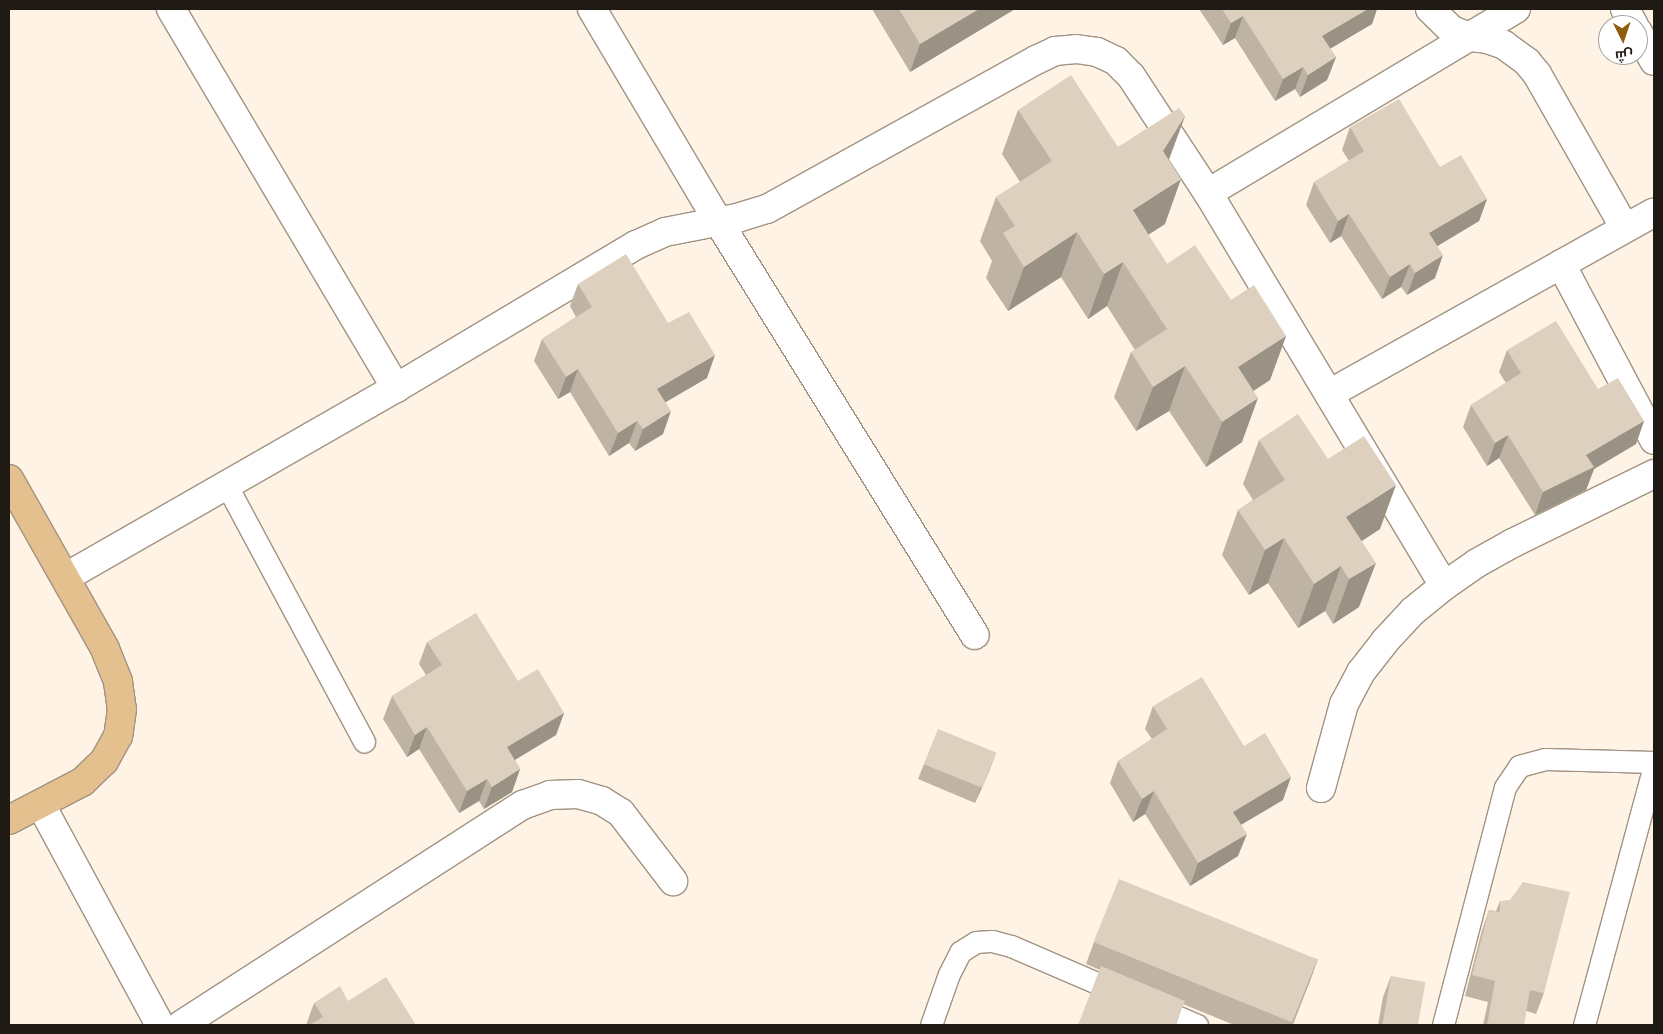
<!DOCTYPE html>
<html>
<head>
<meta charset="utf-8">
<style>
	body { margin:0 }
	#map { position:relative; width:1663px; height:1034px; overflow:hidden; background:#fff3e5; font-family:Overpass,Cairo,sans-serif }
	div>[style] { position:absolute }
	.roads { filter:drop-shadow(1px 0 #a19383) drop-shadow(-1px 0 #a19383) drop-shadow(0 1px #a19383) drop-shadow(0 -1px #a19383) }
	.lane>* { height:21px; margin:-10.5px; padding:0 10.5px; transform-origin:10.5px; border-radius:10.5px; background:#fff }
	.street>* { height:28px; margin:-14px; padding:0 14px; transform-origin:14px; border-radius:14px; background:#fff }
	.primary>* { height:28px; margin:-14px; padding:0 14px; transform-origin:14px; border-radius:14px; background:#e5c08f }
	.wall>* { inset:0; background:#bfb3a4 }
	.shaded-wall>* { inset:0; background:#9b9286 }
	.building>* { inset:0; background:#ded0bf; transform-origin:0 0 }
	span { translate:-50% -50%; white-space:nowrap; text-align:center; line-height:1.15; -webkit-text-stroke:5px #fff; paint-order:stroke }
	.frame { position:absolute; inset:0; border:10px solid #1f1a14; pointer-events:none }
	.north { position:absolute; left:1598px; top:15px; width:50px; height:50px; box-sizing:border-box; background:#fff; border:1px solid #a5a3a1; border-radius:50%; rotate:176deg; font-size:14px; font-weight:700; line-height:20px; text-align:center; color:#1f1a14 }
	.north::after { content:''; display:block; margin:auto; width:18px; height:22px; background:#905d0c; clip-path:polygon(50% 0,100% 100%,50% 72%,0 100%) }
</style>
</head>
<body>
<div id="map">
	<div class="roads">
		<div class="lane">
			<i style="left:227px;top:486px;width:290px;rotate:61.8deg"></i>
			<i style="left:1153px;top:1006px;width:48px;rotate:23.4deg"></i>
			<i style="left:931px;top:1025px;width:54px;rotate:-70.6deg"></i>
			<i style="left:949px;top:974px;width:25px;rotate:-63deg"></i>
			<i style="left:960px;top:952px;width:19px;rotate:-32deg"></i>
			<i style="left:976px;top:942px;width:16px;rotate:-4deg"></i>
			<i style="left:992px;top:941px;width:20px;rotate:15deg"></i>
			<i style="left:1011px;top:946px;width:119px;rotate:23.3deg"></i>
			<i style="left:1443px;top:1025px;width:246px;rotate:-75.4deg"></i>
			<i style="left:1505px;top:787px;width:25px;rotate:-56deg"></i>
			<i style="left:1519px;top:766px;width:27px;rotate:-15deg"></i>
			<i style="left:1545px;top:759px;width:109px;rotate:1.6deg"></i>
			<i style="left:1584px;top:1025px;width:269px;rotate:-74.9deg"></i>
		</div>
		<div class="street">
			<i style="left:171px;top:9px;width:441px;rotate:59.3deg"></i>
			<i style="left:592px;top:9px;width:247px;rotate:59.3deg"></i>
			<i style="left:718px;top:221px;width:487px;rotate:58.2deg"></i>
			<i style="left:1430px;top:9px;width:30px;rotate:44deg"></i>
			<i style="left:1452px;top:30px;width:18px;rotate:22deg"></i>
			<i style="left:1469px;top:37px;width:18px;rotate:6deg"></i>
			<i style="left:1487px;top:39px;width:18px;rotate:19deg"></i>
			<i style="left:1504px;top:45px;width:29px;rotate:36deg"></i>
			<i style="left:1527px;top:62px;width:16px;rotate:50deg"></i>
			<i style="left:1537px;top:74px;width:177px;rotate:60.3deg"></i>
			<i style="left:1625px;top:9px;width:18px;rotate:61deg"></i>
			<i style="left:1638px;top:32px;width:33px;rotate:61deg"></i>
			<i style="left:1208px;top:193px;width:359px;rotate:-30.9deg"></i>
			<i style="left:1561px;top:264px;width:199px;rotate:62.1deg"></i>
			<i style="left:1329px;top:394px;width:372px;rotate:-29.2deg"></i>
			<i style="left:66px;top:577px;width:380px;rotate:-29.8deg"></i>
			<i style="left:396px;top:388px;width:279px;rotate:-30.8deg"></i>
			<i style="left:636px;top:245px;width:32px;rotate:-24deg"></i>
			<i style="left:665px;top:232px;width:73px;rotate:-11deg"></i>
			<i style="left:737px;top:218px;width:31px;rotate:-17deg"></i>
			<i style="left:767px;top:209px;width:308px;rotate:-29deg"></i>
			<i style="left:1036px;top:60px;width:21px;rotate:-25deg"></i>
			<i style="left:1055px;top:51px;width:21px;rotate:-5deg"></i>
			<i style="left:1076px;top:49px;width:21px;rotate:8deg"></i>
			<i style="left:1097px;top:52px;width:21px;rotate:25deg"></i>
			<i style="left:1116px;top:61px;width:21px;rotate:45deg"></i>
			<i style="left:1131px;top:76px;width:140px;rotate:56.7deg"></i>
			<i style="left:1208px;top:193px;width:458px;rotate:59deg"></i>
			<i style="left:1321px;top:788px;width:87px;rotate:-74.7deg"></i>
			<i style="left:1344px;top:704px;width:36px;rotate:-62deg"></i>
			<i style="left:1361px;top:672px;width:39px;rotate:-52deg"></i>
			<i style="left:1385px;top:641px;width:41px;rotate:-47deg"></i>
			<i style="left:1413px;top:611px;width:40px;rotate:-39deg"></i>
			<i style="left:1444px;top:586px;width:40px;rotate:-34.9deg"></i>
			<i style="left:1477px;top:563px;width:41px;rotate:-29.1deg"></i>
			<i style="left:1513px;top:543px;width:157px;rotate:-26.1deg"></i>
			<i style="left:41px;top:805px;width:250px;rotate:61.6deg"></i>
			<i style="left:181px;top:1025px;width:407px;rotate:-32.8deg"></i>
			<i style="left:523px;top:805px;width:29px;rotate:-20deg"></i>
			<i style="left:550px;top:795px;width:28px;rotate:-2deg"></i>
			<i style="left:578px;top:794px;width:25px;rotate:16deg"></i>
			<i style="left:602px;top:801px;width:22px;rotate:32deg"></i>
			<i style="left:621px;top:813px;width:86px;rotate:52.6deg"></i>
		</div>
		<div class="primary">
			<i style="left:9px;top:479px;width:195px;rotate:60.5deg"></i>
			<i style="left:105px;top:649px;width:35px;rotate:68deg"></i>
			<i style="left:118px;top:682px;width:27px;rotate:82deg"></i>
			<i style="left:122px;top:709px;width:27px;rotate:98deg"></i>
			<i style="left:118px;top:736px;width:29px;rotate:119deg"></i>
			<i style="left:104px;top:761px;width:30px;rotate:136deg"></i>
			<i style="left:82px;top:782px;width:82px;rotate:152.5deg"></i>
		</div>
	</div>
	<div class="wall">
		<i style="clip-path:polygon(872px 9px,1015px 9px,910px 72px)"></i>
		<i style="clip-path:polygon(1199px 9px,1377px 9px,1372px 24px,1330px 49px,1336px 57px,1327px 80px,1300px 97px,1295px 89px,1275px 101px,1235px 38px,1223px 45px)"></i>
		<i style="clip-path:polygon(1018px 110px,1118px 147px,1185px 116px,1169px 160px,1165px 224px,1148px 235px,1167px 264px,1231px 300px,1286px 336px,1270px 380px,1253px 391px,1242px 442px,1206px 467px,1169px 411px,1136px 431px,1114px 397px,1131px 352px,1135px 350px,1107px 306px,1088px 319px,1061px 277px,1008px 311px,986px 278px,992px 261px,980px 241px,996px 197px,1020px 182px,1002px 154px)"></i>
		<i style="clip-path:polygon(1350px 127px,1440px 167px,1487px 199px,1479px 221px,1437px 246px,1435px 278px,1407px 295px,1401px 287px,1382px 299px,1341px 236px,1330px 243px,1306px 205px,1314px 182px,1349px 161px,1342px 150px)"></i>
		<i style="clip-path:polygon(578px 284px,668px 323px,707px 378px,665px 402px,663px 434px,635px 451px,629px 443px,609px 456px,570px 392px,558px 399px,534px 361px,542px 339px,576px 317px,570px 306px)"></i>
		<i style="clip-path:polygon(1507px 350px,1598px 389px,1644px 421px,1636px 444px,1594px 469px,1586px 490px,1535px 515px,1499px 458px,1487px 466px,1463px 427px,1471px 405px,1506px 383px,1499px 372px)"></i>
		<i style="clip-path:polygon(1259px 440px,1328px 459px,1380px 529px,1362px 541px,1359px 607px,1333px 624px,1325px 611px,1298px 628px,1268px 583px,1249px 595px,1222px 555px,1238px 510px,1253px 500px,1243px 484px)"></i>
		<i style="clip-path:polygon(427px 642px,518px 681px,564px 713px,556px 735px,515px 760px,520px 769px,512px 792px,484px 809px,479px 801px,459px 813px,419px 749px,407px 757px,383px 719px,392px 696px,426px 675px,419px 664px)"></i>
		<i style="clip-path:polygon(1153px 706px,1244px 746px,1283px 800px,1241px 825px,1238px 856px,1190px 886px,1145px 814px,1133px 822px,1110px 783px,1118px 761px,1152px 739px,1145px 729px)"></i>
		<i style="clip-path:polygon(924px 764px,990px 769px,975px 803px,918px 779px)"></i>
		<i style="clip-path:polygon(1500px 901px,1544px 993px,1536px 1014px,1526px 1011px,1524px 1025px,1483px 1025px,1488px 1002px,1465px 996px,1482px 930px,1489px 910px,1496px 911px)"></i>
		<i style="clip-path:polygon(1094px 942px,1318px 959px,1293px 1025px,1234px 1025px,1183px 1004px,1176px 1025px,1100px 970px,1086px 964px)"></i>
		<i style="clip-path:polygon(1391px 976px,1417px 1025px,1378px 1025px,1383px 997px)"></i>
		<i style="clip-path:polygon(348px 1001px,416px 1025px,306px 1025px,314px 1003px)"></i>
	</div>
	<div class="shaded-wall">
		<i style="clip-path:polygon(979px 9px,1015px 9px,910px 72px,920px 44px)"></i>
		<i style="clip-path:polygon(1368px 9px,1377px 9px,1372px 24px,1314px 58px,1322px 36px)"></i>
		<i style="clip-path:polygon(1243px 16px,1235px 38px,1223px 45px,1231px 23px)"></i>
		<i style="clip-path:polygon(1336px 57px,1327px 80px,1300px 97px,1308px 75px)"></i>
		<i style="clip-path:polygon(1303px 67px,1295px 89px,1275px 101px,1283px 79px)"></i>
		<i style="clip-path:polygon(1185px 116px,1168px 161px,1163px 151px)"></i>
		<i style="clip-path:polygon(1181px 179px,1165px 224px,1116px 255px,1133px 210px)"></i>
		<i style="clip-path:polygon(1487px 199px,1479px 221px,1421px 256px,1429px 233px)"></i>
		<i style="clip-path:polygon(1349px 214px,1341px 236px,1330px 243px,1338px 221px)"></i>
		<i style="clip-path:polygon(1077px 232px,1061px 277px,1008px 311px,1024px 267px)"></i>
		<i style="clip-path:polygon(1443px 255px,1435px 278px,1407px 295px,1415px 273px)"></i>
		<i style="clip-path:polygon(1123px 262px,1107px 306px,1088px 319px,1104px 274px)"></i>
		<i style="clip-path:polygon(1410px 264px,1401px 287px,1382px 299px,1390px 277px)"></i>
		<i style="clip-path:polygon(1286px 336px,1270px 380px,1221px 412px,1238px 367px)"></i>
		<i style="clip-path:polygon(715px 355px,707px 378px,649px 412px,657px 389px)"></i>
		<i style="clip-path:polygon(1185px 366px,1169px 411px,1136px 431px,1153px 387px)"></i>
		<i style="clip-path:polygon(578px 369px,570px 392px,558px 399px,566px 377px)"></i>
		<i style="clip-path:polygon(1258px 398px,1242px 442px,1206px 467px,1222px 422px)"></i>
		<i style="clip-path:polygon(671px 411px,663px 434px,635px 451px,643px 429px)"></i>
		<i style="clip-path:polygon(637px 421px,629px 443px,609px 456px,618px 433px)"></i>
		<i style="clip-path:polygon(1644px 421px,1636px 444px,1594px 469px,1586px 490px,1535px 515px,1543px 492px,1586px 455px)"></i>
		<i style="clip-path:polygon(1508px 435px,1499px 458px,1487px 466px,1495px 443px)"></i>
		<i style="clip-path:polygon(1396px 485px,1380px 529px,1329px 562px,1346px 517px)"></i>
		<i style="clip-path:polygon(1284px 538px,1268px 583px,1249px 595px,1265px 550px)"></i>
		<i style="clip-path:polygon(1376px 563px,1359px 607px,1333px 624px,1349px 579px)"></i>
		<i style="clip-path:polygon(1341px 566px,1325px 611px,1298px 628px,1314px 584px)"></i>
		<i style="clip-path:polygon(564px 713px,556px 735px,498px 770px,507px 747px)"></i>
		<i style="clip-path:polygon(427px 727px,419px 749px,407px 757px,415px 735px)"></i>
		<i style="clip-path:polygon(996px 753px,990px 769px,975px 803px,981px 787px)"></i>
		<i style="clip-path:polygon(520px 769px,512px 792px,484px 809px,492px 787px)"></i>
		<i style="clip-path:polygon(1291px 777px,1283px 800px,1225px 834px,1233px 812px)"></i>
		<i style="clip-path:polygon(487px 779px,479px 801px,459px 813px,467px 791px)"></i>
		<i style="clip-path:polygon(1154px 791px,1145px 814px,1133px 822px,1142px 799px)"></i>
		<i style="clip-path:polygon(1247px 834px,1238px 856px,1190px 886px,1198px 863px)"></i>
		<i style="clip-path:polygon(1318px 959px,1310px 981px,1292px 1025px)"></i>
	</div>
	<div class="building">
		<i style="clip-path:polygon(899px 9px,979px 9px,920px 44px)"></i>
		<i style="clip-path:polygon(1222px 9px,1368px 9px,1322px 36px,1336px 57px,1308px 75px,1303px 67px,1283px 79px,1243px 16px,1231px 23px)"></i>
		<i style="clip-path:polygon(1071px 75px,1118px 147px,1179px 108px,1185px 116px,1163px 151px,1181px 179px,1133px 210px,1167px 264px,1195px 245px,1231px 300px,1254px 285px,1286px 336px,1238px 367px,1258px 398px,1222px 422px,1185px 366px,1153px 387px,1131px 352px,1167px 329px,1123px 262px,1104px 274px,1077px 232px,1024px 267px,1003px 233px,1015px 226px,996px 197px,1052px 161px,1018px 110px)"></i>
		<i style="clip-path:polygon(1399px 99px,1440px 167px,1461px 155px,1487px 199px,1429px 233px,1443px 255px,1415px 273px,1410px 264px,1390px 277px,1349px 214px,1338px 221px,1314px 182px,1364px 151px,1350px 127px)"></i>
		<i style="clip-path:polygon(626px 254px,668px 323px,689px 312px,715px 355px,657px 389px,671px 411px,643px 429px,637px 421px,618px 433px,578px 369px,566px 377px,542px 339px,592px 307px,578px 284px)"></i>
		<i style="clip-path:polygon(1556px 321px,1598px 389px,1618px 378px,1644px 421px,1586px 455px,1594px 467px,1543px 492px,1508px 435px,1495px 443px,1471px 405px,1521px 373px,1507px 350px)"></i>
		<i style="clip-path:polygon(1298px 414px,1328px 459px,1364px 436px,1396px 485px,1346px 517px,1376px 563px,1349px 579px,1341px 566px,1314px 584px,1284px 538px,1265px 550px,1238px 510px,1285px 480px,1259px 440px)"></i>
		<i style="clip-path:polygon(476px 613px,518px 681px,538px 669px,564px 713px,507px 747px,520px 769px,492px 787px,487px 779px,467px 791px,427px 727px,415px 735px,392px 696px,442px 665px,427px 642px)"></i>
		<i style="clip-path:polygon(1202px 677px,1244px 746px,1265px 733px,1291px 777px,1233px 812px,1247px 834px,1198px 863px,1154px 791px,1142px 799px,1118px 761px,1167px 729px,1153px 706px)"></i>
		<i style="left:938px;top:729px;width:63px;height:38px;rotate:22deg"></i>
		<i style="left:1119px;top:879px;width:214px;height:68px;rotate:22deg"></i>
		<i style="clip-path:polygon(1523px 882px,1570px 892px,1544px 993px,1530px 990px,1524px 1025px,1487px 1025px,1495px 981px,1472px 975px,1489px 910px,1500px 912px,1500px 901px,1510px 900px)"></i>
		<i style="clip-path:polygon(1101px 966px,1185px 1001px,1175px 1025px,1078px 1025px)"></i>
		<i style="left:1391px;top:976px;width:35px;height:50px;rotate:10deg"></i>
		<i style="clip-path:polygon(386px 977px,416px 1025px,309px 1025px,323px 1017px,314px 1003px,340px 986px,348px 1001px)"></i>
	</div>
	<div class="frame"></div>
	<div class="north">ش</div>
</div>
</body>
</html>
